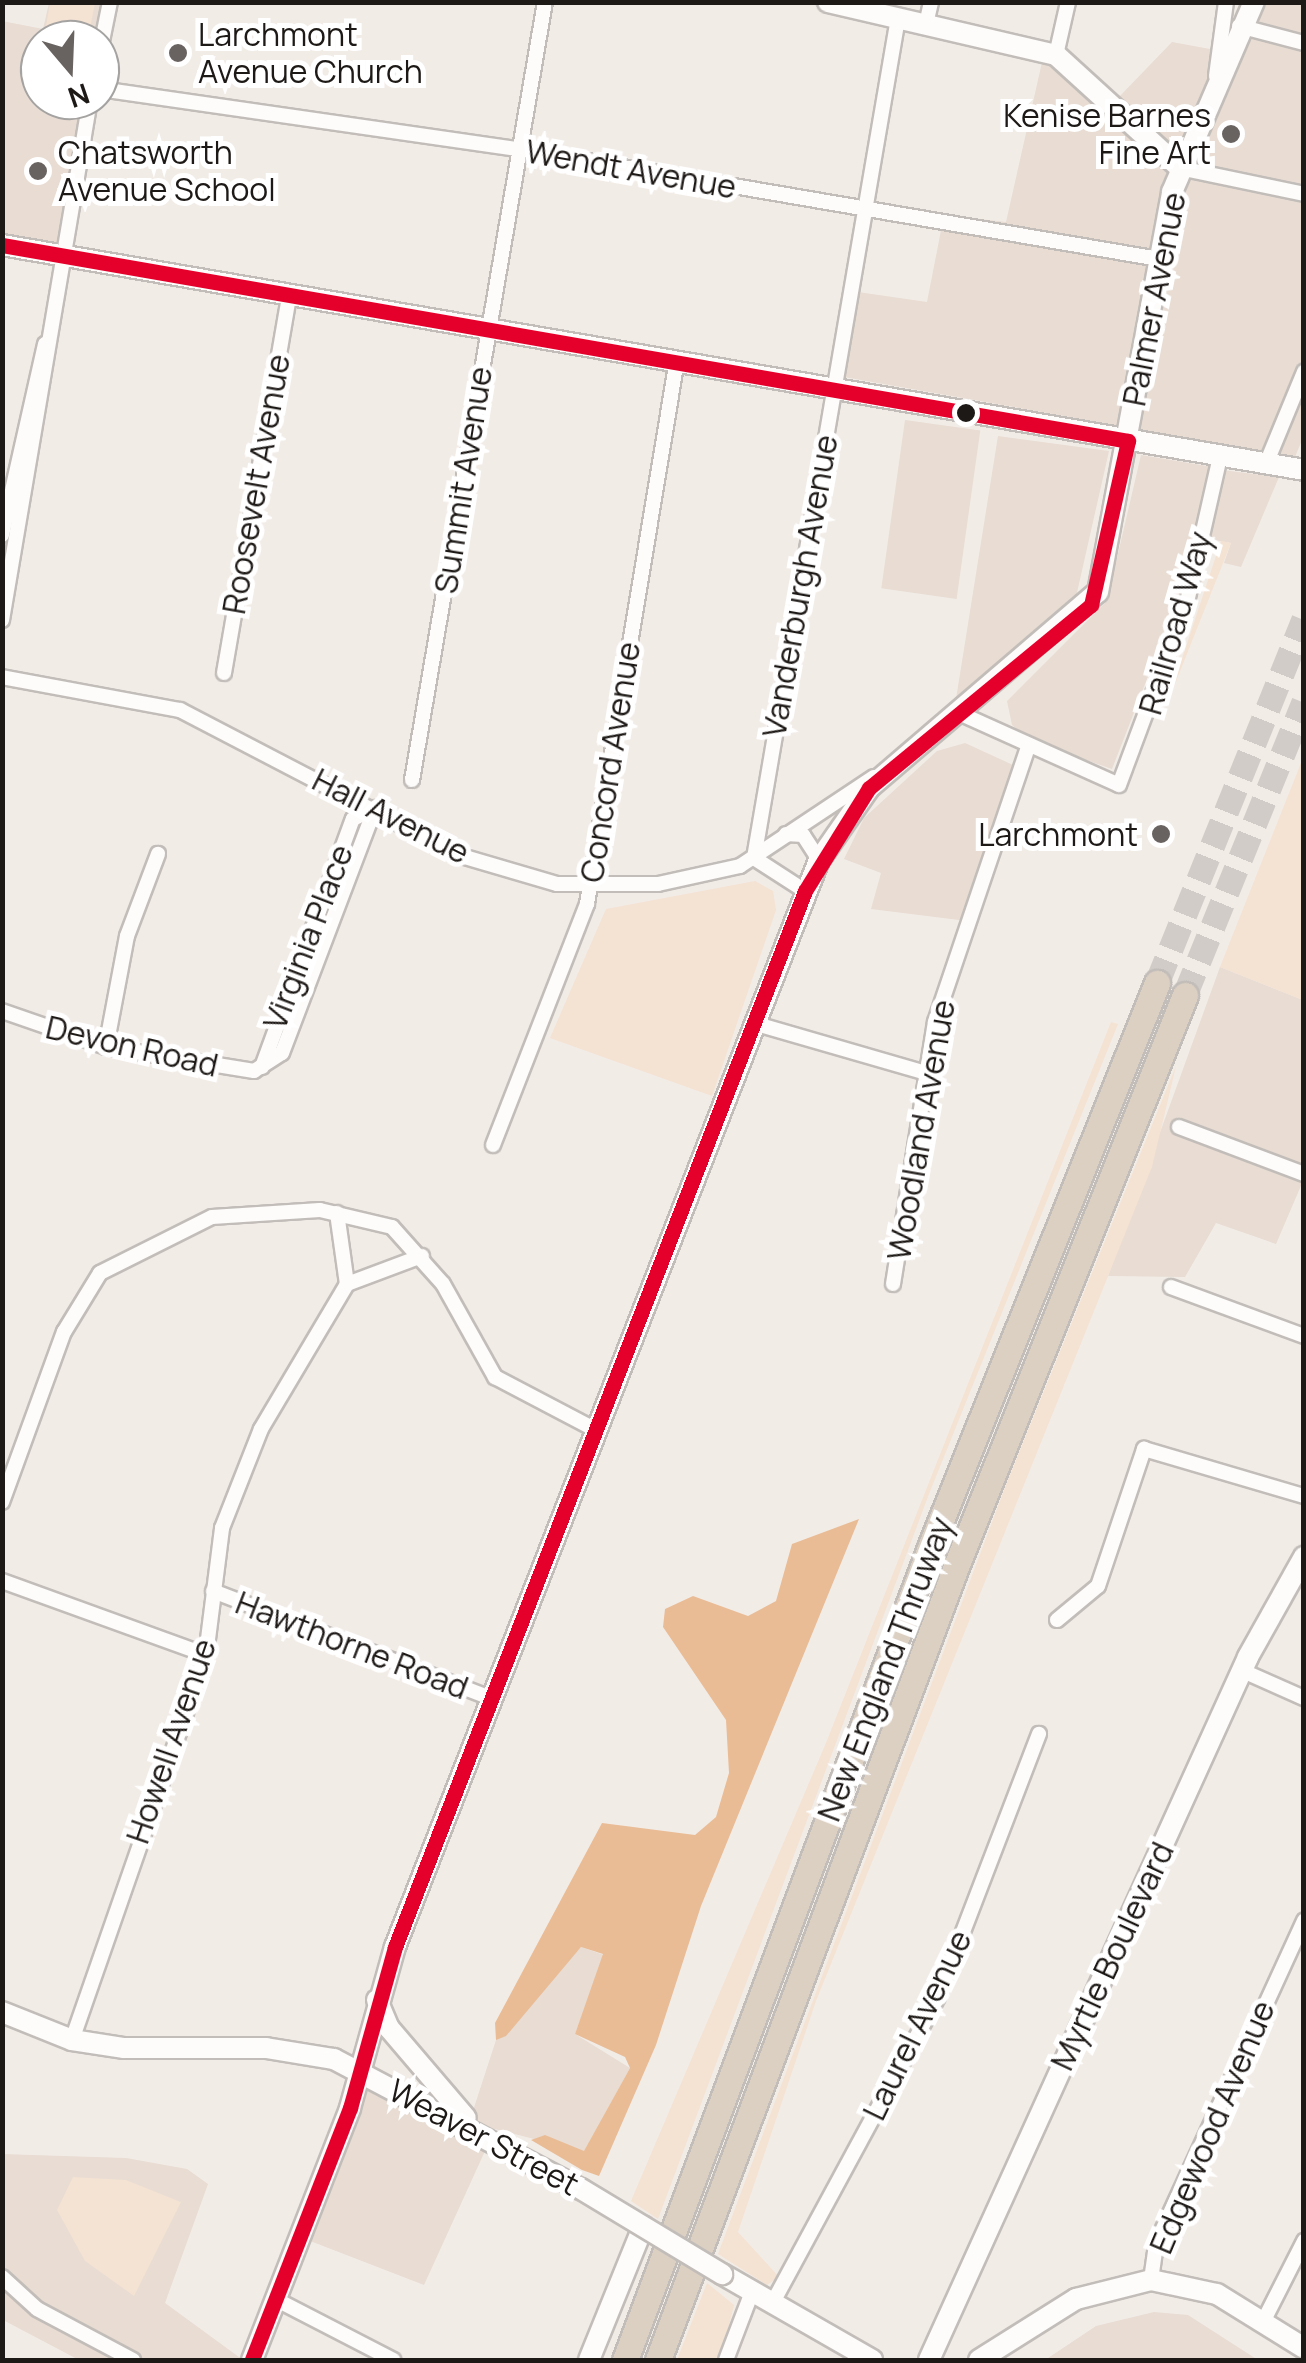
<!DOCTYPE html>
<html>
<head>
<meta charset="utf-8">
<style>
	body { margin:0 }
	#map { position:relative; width:1306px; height:2363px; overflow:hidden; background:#f2ece7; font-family:Manrope,sans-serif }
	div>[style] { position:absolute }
	.built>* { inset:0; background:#e8dcd3; transform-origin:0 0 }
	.green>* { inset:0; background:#f4e2d3 }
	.forest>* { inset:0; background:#e9bc96 }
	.highway-tunnel>* { height:25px; margin-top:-12.5px; transform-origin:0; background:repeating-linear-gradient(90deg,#d2ccc8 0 25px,transparent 0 37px) }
	.roads { filter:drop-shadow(2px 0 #c2bdb9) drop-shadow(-2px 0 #c2bdb9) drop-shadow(0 2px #c2bdb9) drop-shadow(0 -2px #c2bdb9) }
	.street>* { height:14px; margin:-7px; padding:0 7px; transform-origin:7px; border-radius:7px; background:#fdfcfb }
	.secondary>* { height:20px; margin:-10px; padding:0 10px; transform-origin:10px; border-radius:10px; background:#fdfcfb }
	.highway>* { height:25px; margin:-12.5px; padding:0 12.5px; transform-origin:12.5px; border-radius:12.5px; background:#dcd0c3 }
	.bridges { filter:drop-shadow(2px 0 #c2bdb9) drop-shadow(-2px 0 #c2bdb9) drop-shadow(0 2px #c2bdb9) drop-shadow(0 -2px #c2bdb9) }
	.secondary-bridge>* { height:20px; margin:-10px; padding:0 10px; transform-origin:10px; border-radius:10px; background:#fdfcfb }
	.bus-1>* { height:15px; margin:-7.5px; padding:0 7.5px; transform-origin:7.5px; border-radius:7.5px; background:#e4002b }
	.dots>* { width:28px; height:28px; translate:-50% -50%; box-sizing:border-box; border:5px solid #fff; border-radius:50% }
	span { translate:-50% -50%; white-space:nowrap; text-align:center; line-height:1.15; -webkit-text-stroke:10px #fff; paint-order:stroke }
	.poi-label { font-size:32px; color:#1d1917 }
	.left { translate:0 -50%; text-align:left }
	.right { translate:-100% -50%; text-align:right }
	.street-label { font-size:32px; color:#1d1917 }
	.frame { position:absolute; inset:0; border:5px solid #1d1917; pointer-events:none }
	.north { position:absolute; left:20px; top:20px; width:100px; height:100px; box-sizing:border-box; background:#fff; border:2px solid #a5a3a2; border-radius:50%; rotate:161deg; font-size:28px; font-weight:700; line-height:40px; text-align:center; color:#1d1917 }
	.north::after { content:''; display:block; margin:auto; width:35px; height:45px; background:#686360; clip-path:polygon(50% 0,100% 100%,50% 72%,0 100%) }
</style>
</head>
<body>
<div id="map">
	<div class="built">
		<i style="clip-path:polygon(49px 3px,107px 3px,100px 40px,40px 40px,40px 100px,87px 100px,57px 251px,3px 241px,2px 21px,43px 29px)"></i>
		<i style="clip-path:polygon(1247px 3px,1303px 3px,1304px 435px,1295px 457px,844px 377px,858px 292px,927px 302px,944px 215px,1006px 222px,1047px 40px,1118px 98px,1172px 42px,1210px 49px)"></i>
		<i style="left:905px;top:420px;width:76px;height:170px;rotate:8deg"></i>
		<i style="clip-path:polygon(998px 436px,1109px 451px,1076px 597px,956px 699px)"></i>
		<i style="clip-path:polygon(1141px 455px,1213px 467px,1177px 602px,1112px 769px,1031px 741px,1012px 725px,1007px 701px,1107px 601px)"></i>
		<i style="clip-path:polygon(1222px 470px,1279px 477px,1241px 567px,1224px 563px,1231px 543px,1209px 539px)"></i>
		<i style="clip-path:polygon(965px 743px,1013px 765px,967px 921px,871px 909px,881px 873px,844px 859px,864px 818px,937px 751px)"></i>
		<i style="clip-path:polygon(1220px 967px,1303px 1000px,1303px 1181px,1276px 1244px,1216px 1223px,1185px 1277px,1108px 1276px)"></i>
		<i style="clip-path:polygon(581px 1947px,604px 1955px,575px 2034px,630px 2068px,584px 2152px,495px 2129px,424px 2285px,305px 2239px,364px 2079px,468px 2126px,496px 2040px)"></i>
		<i style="clip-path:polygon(2px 2154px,126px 2158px,187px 2169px,208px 2184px,165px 2303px,243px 2360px,79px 2360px,3px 2320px)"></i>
		<i style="clip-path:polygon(1154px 2312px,1188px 2315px,1258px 2360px,1045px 2360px,1096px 2326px)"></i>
	</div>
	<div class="green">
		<i style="clip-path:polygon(50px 3px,95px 3px,89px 34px,46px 26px)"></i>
		<i style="clip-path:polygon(1222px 541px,1231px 543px,1167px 704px,1221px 541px)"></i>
		<i style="clip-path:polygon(1303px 758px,1304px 1000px,1303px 1000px,1220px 967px)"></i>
		<i style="clip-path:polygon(755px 881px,773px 891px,776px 910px,712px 1096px,550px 1038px,606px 909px)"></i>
		<i style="clip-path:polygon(1111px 1022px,1118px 1024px,929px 1494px,658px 2219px,631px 2201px,826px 1743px)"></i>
		<i style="clip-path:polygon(1176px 1066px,1152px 1167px,816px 2001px,738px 2232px,779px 2277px,767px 2285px,718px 2254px,1006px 1485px)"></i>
		<i style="clip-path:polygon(73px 2177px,126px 2180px,181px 2202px,134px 2296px,85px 2261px,57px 2210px)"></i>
		<i style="clip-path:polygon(707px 2283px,734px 2305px,728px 2329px,716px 2360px,677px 2360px)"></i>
	</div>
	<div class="forest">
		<i style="clip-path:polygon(859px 1519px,701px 1906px,656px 2045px,599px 2176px,582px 2170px,531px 2140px,545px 2135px,584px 2151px,630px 2068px,625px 2057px,575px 2034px,603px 1954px,581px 1947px,506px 2036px,496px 2040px,495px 2023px,602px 1823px,695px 1835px,716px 1817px,729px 1773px,726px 1720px,663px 1627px,665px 1609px,693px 1596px,748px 1616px,776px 1601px,792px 1544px)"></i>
	</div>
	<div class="highway-tunnel">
		<i style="left:1157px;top:983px;width:392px;rotate:-68deg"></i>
		<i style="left:1185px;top:995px;width:316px;rotate:-67.9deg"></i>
	</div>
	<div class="roads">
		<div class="street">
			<i style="left:926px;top:24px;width:23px;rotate:-77deg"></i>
			<i style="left:1239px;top:26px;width:67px;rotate:14.7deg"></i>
			<i style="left:100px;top:51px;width:50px;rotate:-78.5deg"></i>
			<i style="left:1056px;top:55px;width:54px;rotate:-77.2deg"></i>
			<i style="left:1216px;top:76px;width:75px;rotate:-82.3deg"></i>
			<i style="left:100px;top:89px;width:422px;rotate:8.2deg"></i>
			<i style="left:518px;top:149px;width:650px;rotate:9.74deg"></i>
			<i style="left:1180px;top:168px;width:127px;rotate:11.8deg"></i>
			<i style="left:1266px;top:464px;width:100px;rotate:-67.6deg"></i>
			<i style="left:2px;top:535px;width:196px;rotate:-77.3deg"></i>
			<i style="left:2px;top:620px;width:527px;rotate:-80.39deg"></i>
			<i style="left:224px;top:673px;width:383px;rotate:-80.2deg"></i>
			<i style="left:2px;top:677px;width:181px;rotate:10.5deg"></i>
			<i style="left:180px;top:710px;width:314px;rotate:27.5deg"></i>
			<i style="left:458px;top:855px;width:103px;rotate:16.3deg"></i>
			<i style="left:557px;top:884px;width:101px"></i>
			<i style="left:658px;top:884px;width:84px;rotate:-12.4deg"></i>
			<i style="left:740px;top:866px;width:161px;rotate:-33.6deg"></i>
			<i style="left:959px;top:713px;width:175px;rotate:24.2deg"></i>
			<i style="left:1119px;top:785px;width:195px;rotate:-69.6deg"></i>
			<i style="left:1187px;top:602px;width:149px;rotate:-77.2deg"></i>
			<i style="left:412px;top:780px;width:789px;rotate:-80.3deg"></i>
			<i style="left:786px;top:834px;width:17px;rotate:3deg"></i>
			<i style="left:803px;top:835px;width:30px;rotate:57deg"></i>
			<i style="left:754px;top:858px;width:852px;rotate:-80.27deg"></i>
			<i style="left:754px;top:858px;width:61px;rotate:32.9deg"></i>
			<i style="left:2px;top:1011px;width:110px;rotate:19.1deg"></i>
			<i style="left:106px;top:1047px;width:150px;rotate:9.2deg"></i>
			<i style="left:254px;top:1071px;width:33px;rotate:-33deg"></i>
			<i style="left:282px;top:1053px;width:262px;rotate:-69.2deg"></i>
			<i style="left:753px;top:1023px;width:180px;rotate:16.1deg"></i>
			<i style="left:106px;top:1047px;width:113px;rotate:-79.3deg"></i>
			<i style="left:127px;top:936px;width:88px;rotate:-69.3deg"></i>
			<i style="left:262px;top:1067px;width:264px;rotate:-69.9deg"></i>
			<i style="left:353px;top:819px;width:25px;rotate:-27deg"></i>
			<i style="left:1179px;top:1127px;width:134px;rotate:20.6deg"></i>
			<i style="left:493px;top:1145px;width:259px;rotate:-68.7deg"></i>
			<i style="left:587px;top:904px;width:545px;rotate:-80.61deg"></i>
			<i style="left:337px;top:1213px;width:72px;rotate:82deg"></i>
			<i style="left:893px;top:1284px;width:265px;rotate:-80.9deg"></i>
			<i style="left:935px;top:1022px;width:287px;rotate:-71.3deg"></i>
			<i style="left:1171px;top:1287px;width:142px;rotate:20.2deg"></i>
			<i style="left:2px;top:1502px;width:181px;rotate:-70deg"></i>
			<i style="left:64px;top:1332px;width:69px;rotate:-58.6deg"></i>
			<i style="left:100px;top:1273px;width:125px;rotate:-26.6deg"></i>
			<i style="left:212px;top:1217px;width:108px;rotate:-3.7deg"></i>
			<i style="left:320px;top:1210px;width:74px;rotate:13.3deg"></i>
			<i style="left:392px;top:1227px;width:76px;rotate:48.2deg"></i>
			<i style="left:443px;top:1284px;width:107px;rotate:60.8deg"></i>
			<i style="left:495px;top:1377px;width:114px;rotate:27.7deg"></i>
			<i style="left:2px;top:1581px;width:217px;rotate:19.9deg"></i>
			<i style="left:213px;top:1591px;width:298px;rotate:21.1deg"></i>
			<i style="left:1057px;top:1620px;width:53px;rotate:-39.7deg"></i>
			<i style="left:1098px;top:1586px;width:145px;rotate:-71.4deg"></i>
			<i style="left:1144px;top:1449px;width:167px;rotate:16.4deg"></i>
			<i style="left:1243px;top:1671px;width:67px;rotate:23.9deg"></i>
			<i style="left:72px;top:2040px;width:408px;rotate:-70.8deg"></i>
			<i style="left:206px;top:1655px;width:128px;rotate:-82.8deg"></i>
			<i style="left:222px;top:1528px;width:106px;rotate:-68.5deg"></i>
			<i style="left:261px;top:1429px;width:169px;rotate:-59.3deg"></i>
			<i style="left:347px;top:1284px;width:80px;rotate:-20.5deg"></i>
			<i style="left:2px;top:2277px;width:47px;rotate:42.4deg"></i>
			<i style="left:37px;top:2309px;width:109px;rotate:28deg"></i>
			<i style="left:1151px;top:2280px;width:36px;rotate:-82deg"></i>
			<i style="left:1156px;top:2244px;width:356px;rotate:-65.4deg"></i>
			<i style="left:277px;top:2300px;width:131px;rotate:27.3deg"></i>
			<i style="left:772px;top:2304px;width:349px;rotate:-61.6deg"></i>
			<i style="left:938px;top:1997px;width:282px;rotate:-69deg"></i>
			<i style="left:1264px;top:2320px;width:89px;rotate:-63.1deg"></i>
			<i style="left:726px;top:2360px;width:73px;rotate:-69.1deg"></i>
		</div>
		<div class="secondary">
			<i style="left:828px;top:2px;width:234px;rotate:13.1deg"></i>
			<i style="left:1056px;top:55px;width:168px;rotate:42.3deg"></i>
			<i style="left:2px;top:245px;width:1321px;rotate:9.8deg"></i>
			<i style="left:377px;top:2000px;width:30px;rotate:67deg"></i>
			<i style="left:389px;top:2028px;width:118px;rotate:49.5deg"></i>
			<i style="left:2px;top:2012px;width:75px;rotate:21.8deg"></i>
			<i style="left:72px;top:2040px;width:53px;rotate:8.7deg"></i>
			<i style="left:124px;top:2048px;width:142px"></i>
			<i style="left:266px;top:2048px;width:69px;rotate:9.2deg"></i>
			<i style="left:334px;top:2059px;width:279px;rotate:27.8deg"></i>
			<i style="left:722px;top:2274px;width:173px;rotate:29.8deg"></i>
			<i style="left:252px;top:2360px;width:270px;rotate:-68.7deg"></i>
			<i style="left:350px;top:2108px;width:167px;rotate:-74.4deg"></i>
			<i style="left:395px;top:1947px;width:1167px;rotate:-68.69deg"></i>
			<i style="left:819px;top:860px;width:88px;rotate:-55.2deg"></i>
			<i style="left:869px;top:788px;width:301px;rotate:-40.6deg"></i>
			<i style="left:1098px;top:592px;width:407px;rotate:-79.5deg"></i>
			<i style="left:1172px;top:192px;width:207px;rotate:-66.7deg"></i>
			<i style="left:589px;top:2360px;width:144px;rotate:-67.9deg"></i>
			<i style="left:929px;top:2360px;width:772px;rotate:-65.59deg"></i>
			<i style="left:1248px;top:1657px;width:115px;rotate:-60.8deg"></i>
			<i style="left:979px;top:2360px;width:115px;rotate:-32.2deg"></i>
			<i style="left:1076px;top:2299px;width:77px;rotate:-14.2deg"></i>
			<i style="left:1151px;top:2280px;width:67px;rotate:12deg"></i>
			<i style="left:1217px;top:2294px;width:102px;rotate:31.8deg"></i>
		</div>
		<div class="highway">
			<i style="left:625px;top:2360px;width:871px;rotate:-69.42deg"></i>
			<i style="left:931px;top:1545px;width:606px;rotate:-68.09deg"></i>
			<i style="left:658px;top:2360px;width:850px;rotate:-69.41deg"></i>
			<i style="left:957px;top:1564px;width:613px;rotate:-68.16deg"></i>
		</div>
	</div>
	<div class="bridges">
		<div class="secondary-bridge">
			<i style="left:581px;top:2189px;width:165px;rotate:31.1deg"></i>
		</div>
	</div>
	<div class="bus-1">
		<i style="left:2px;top:245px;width:1143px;rotate:9.87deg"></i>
		<i style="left:1128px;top:441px;width:168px;rotate:102.7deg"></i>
		<i style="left:1091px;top:605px;width:288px;rotate:140.5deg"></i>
		<i style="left:869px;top:788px;width:121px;rotate:121.9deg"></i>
		<i style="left:805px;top:891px;width:1133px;rotate:111.22deg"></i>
		<i style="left:395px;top:1947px;width:167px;rotate:105.6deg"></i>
		<i style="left:350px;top:2108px;width:270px;rotate:111.3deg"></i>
	</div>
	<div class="dots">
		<i style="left:178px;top:53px;background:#686360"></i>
		<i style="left:1231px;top:134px;background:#686360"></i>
		<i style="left:38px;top:171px;background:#686360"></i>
		<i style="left:966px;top:413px;background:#1d1917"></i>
		<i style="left:1161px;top:834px;background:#686360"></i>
	</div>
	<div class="poi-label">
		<span class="left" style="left:198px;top:53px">Larchmont<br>Avenue Church</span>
		<span class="right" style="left:1211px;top:134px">Kenise Barnes<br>Fine Art</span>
		<span class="left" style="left:58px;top:171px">Chatsworth<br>Avenue School</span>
		<span class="right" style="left:1138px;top:834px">Larchmont</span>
	</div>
	<div class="street-label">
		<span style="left:631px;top:169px;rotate:10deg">Wendt Avenue</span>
		<span style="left:1154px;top:299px;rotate:-79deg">Palmer Avenue</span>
		<span style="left:463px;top:480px;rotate:-81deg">Summit Avenue</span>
		<span style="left:256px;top:484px;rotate:-80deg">Roosevelt Avenue</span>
		<span style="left:800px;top:586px;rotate:-80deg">Vanderburgh Avenue</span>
		<span style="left:1175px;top:623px;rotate:-74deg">Railroad Way</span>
		<span style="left:610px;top:762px;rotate:-81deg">Concord Avenue</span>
		<span style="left:391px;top:816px;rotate:27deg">Hall Avenue</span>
		<span style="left:308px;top:937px;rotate:-69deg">Virginia Place</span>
		<span style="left:132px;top:1046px;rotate:13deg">Devon Road</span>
		<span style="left:921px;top:1130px;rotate:-80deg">Woodland Avenue</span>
		<span style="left:352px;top:1645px;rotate:21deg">Hawthorne Road</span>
		<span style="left:885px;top:1669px;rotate:-69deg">New England Thruway</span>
		<span style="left:171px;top:1741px;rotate:-71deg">Howell Avenue</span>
		<span style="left:1112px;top:1956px;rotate:-65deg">Myrtle Boulevard</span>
		<span style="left:917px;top:2025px;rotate:-64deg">Laurel Avenue</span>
		<span style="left:1212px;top:2127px;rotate:-67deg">Edgewood Avenue</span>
		<span style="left:484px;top:2137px;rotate:28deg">Weaver Street</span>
	</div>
	<div class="frame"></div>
	<div class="north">N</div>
</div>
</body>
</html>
